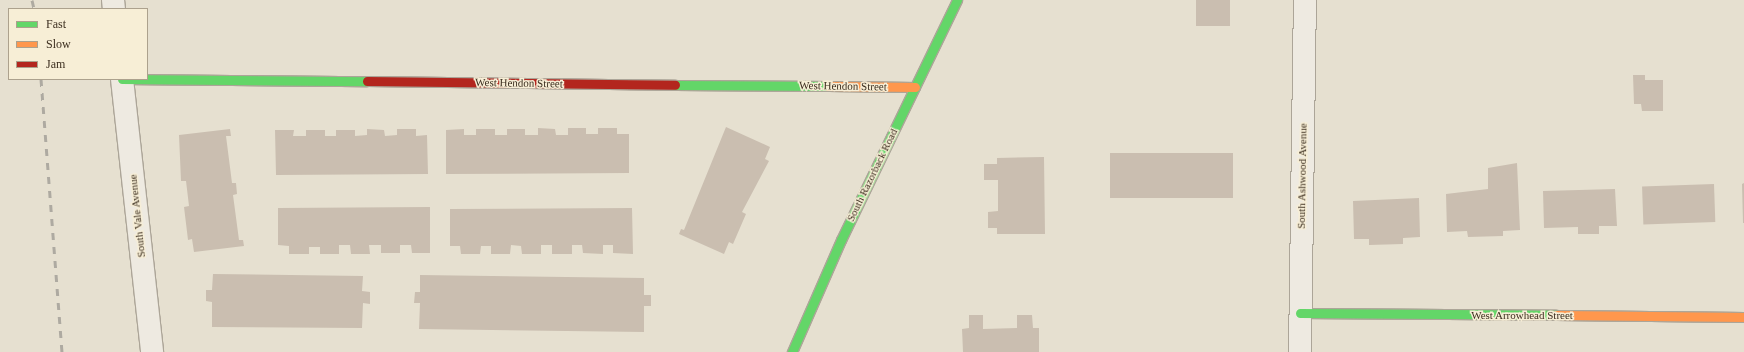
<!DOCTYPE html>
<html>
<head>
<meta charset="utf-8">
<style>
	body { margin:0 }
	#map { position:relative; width:1744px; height:352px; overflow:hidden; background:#e6e0d0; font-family:Georgia,serif }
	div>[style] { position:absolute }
	.building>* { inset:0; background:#cabeb0; transform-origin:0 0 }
	.roads { filter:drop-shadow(1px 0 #aca598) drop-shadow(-1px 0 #aca598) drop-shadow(0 1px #aca598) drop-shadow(0 -1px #aca598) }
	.street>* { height:22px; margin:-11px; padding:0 11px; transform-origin:11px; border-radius:11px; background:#eeeae1 }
	.fast>* { height:9px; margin:-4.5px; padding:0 4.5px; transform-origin:4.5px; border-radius:4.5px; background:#63d668 }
	.slow>* { height:9px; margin:-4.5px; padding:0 4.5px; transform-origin:4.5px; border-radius:4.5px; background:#ff974d }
	.jam>* { height:9px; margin:-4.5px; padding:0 4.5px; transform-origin:4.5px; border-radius:4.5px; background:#b3261e }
	.rail>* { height:3px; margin-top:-1.5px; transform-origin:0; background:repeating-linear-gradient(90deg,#aeaaa1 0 7px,transparent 0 14px) }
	span { translate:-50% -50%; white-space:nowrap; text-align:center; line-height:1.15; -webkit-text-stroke:3px #f7eed6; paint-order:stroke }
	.street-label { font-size:11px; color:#3c2e1f }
	.legend { position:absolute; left:8px; top:8px; width:140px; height:72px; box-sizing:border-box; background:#f7eed6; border:1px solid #aca18d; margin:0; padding:5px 7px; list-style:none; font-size:12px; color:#3c2e1f }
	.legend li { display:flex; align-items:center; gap:8px; height:20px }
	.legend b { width:20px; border:1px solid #aca18d }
</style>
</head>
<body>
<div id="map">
	<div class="building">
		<i style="left:1196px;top:0;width:34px;height:26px"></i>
		<i style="clip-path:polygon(1633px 75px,1645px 75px,1645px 80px,1663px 80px,1663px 111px,1642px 111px,1641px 104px,1634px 104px)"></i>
		<i style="clip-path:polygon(726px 127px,770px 147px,765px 159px,769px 161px,742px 212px,746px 214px,733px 244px,729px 242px,724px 254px,679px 234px,681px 229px,684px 230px)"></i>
		<i style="clip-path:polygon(538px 128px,555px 129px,556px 135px,568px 135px,568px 128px,586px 128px,586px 134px,598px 134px,598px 128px,617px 128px,617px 134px,629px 134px,629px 173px,446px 174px,446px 130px,464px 129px,464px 135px,476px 135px,476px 129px,495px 129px,495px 135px,507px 135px,507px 129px,525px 129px,525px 135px,538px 135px)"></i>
		<i style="clip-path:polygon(230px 129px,231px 136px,226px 136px,232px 183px,236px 183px,237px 194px,233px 195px,239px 240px,243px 240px,244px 246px,194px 252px,192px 239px,188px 240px,184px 207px,189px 206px,186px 181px,181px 181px,179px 135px)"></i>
		<i style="clip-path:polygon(367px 129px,384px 130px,385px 136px,397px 135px,397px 129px,416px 129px,416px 136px,427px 135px,428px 174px,276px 175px,275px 130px,294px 130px,293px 136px,306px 136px,306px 130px,325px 130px,325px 136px,336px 136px,336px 130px,355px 130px,355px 136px,367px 135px)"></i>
		<i style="left:1110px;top:153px;width:123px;height:45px"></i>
		<i style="clip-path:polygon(1044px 157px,1045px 234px,997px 234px,997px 228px,988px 228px,988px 212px,998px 211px,998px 180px,984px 180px,984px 164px,997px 164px,997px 158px)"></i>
		<i style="clip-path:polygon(1517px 163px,1520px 230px,1503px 231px,1503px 236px,1468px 237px,1467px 231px,1447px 232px,1446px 194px,1488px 189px,1488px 168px)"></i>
		<i style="clip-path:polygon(1744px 183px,1744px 223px,1743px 223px,1742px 184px)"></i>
		<i style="left:1714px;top:184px;width:38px;height:72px;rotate:88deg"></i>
		<i style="clip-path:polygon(1615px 189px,1617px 226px,1599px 226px,1599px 234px,1578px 234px,1578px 227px,1544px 228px,1543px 191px)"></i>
		<i style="clip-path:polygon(1419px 198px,1420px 237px,1403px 238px,1403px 244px,1369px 245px,1369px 239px,1354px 239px,1353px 201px)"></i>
		<i style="clip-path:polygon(430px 207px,430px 253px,412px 253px,411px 245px,400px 245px,400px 253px,381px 253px,381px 245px,369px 245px,370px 254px,351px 254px,350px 245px,339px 245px,339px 254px,320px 254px,320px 247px,309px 247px,309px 254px,289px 254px,289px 246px,278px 245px,278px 208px)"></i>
		<i style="clip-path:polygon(632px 208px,633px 254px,613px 253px,613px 245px,603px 245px,603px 254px,583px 253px,582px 245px,572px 245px,572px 254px,552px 254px,552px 245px,541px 245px,541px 254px,522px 254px,521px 246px,511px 245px,510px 254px,491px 254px,491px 246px,481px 246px,480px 254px,461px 254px,460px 246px,450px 246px,450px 209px)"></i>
		<i style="clip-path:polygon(213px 274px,363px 276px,362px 291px,370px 292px,370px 304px,363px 303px,362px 328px,212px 327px,212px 302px,206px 301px,206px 290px,212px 290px)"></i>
		<i style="clip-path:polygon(420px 275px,644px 278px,644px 295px,651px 295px,651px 306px,644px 306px,644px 332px,419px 329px,420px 303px,414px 303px,415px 292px,420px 292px)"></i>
		<i style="clip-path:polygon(969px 315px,983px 315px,983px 329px,1017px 328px,1017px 315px,1032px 315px,1033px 328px,1039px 328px,1039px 352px,963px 352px,962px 329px,969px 328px)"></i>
	</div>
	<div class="roads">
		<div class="street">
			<i style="left:113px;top:0;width:9px;rotate:84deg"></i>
			<i style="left:122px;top:79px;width:275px;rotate:83.7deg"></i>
			<i style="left:1300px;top:352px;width:352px;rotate:-89.2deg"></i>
		</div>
		<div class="fast">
			<i style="left:122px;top:79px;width:245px;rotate:0.5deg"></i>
			<i style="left:675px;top:85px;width:153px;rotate:0.4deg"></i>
			<i style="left:1300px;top:313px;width:256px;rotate:0.4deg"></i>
			<i style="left:792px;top:352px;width:122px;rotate:-66.4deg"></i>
			<i style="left:841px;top:240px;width:267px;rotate:-64.2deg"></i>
		</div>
		<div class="slow">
			<i style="left:828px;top:86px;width:87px;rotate:0.7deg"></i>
			<i style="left:1556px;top:315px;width:188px;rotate:0.6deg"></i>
		</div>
		<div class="jam">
			<i style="left:367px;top:81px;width:308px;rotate:0.7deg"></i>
		</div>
	</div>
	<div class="rail">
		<i style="left:32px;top:0;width:9px;rotate:77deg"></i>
		<i style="left:41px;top:79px;width:274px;rotate:85.6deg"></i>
	</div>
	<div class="street-label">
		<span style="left:519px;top:83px;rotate:1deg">West Hendon Street</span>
		<span style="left:843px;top:86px;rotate:1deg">West Hendon Street</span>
		<span style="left:872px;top:175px;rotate:-64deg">South Razorback Road</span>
		<span style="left:1302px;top:176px;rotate:-89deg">South Ashwood Avenue</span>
		<span style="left:137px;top:216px;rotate:-96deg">South Vale Avenue</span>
		<span style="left:1522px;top:315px">West Arrowhead Street</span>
	</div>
	<ul class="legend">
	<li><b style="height:5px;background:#63d668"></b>Fast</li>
	<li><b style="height:5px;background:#ff974d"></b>Slow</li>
	<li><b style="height:5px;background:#b3261e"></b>Jam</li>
	</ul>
</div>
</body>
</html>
